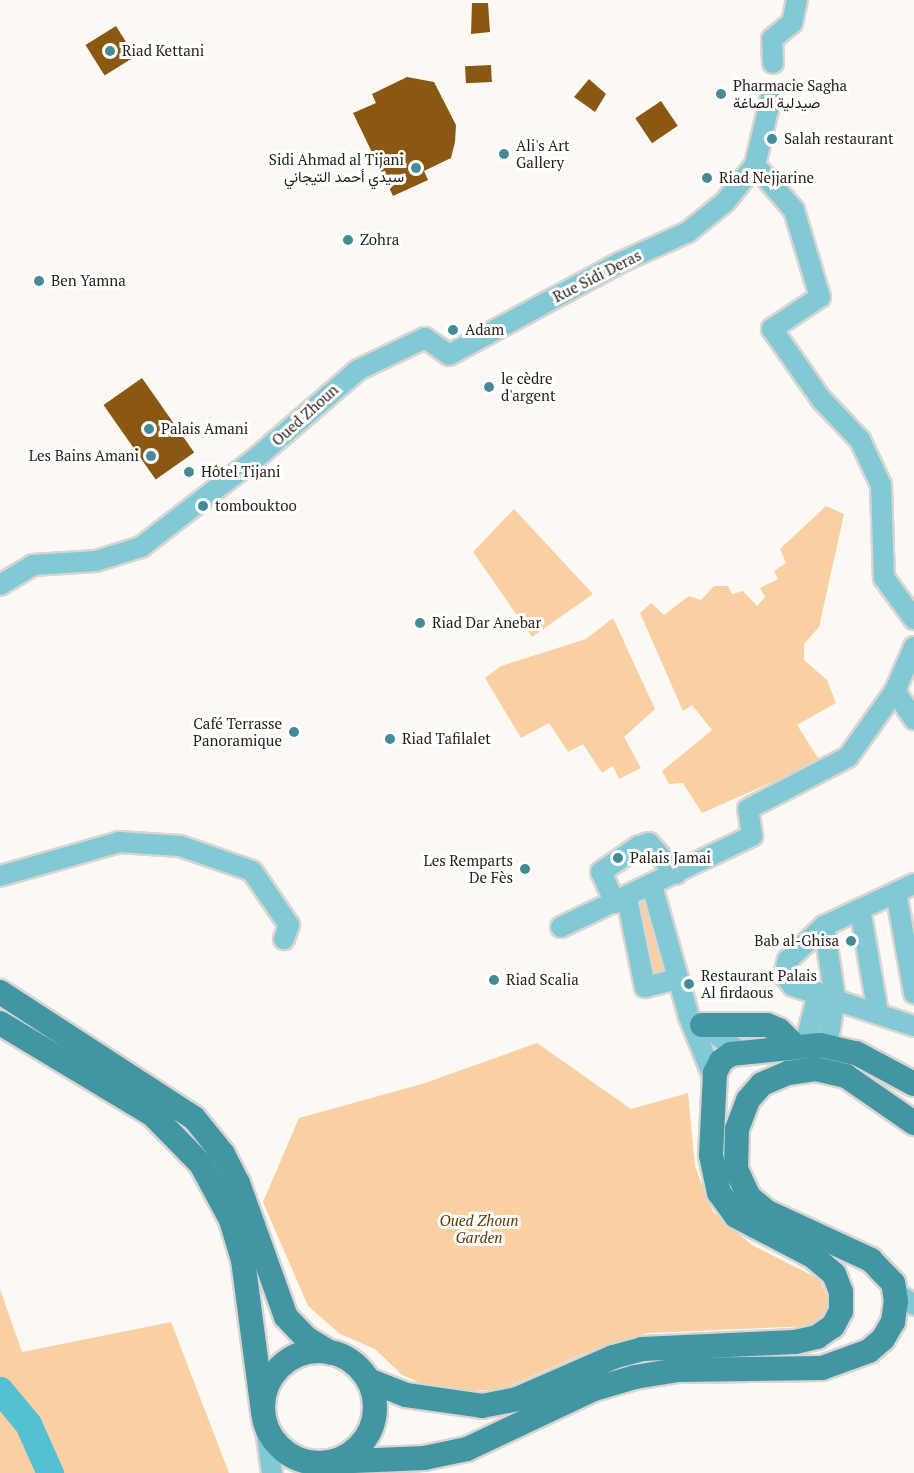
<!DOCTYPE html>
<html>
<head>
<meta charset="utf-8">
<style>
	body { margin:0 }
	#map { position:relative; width:914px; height:1473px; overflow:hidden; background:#fcf8f4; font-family:"PT Serif",Vazirmatn,serif }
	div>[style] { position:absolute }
	.green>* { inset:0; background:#facfa1 }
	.river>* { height:27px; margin:-13.5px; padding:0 13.5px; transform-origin:13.5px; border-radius:13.5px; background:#53c1d3 }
	.building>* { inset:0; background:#8a5813; transform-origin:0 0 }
	.roads { filter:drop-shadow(2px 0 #dad5d1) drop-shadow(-2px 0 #dad5d1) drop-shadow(0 2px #dad5d1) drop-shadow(0 -2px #dad5d1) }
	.minor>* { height:20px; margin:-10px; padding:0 10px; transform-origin:10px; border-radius:10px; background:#82c9d6 }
	.major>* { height:24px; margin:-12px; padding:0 12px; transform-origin:12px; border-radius:12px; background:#4296a4 }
	.major>.ring { margin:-12px; padding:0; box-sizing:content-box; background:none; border:24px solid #4296a4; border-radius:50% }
	.dots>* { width:16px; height:16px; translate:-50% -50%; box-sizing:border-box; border:3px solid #fff; border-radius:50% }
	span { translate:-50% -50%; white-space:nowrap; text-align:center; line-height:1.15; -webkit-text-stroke:6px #fff; paint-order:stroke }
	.poi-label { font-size:15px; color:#251e17 }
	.left { translate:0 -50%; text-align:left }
	.right { translate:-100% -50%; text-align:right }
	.street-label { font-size:15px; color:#251e17 }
	.park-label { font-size:15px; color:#5a3601; font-style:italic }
</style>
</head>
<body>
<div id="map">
	<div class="green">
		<i style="clip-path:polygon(826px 506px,844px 514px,819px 627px,804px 644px,804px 660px,827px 680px,836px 703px,797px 725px,820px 761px,702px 813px,683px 783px,669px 784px,662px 771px,712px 730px,692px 705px,683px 711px,640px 613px,651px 603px,664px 615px,689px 596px,701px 600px,714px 586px,728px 586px,732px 594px,743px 591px,757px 606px,765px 597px,760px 588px,778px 579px,774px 571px,786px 563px,780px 549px)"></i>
		<i style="clip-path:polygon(514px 509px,593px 594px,532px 637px,473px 552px)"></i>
		<i style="clip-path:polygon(613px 618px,655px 709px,624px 737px,641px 768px,619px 779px,613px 766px,602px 773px,583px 744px,568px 752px,549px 723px,521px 738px,485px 678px,501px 666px,586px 639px)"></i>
		<i style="clip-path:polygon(649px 881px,675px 978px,644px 986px,624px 892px)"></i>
		<i style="clip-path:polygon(537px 1043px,631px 1109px,688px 1093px,695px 1167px,713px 1212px,752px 1245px,819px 1279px,833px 1308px,812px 1326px,647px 1333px,585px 1353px,502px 1389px,470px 1391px,432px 1388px,402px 1375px,375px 1349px,340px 1334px,308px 1306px,263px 1202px,299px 1118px,422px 1084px)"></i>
		<i style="clip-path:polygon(0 1289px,22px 1352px,171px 1322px,229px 1473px,0 1473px)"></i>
	</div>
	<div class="river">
		<i style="left:0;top:1390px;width:44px;rotate:50.5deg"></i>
		<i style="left:28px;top:1424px;width:54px;rotate:65.8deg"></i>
	</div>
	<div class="building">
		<i style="clip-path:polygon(472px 3px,488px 3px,490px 32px,471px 34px)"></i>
		<i style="left:116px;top:26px;width:36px;height:36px;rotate:58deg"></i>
		<i style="left:491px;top:65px;width:17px;height:26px;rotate:87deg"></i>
		<i style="clip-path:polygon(407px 77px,434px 82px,456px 125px,455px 142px,451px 158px,424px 171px,428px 180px,393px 196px,353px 113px,376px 103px,372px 94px)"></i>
		<i style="clip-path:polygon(589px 79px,606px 94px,595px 112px,574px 97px)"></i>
		<i style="left:661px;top:101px;width:30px;height:31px;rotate:56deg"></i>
		<i style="left:142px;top:378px;width:91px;height:47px;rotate:55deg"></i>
	</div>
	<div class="roads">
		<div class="minor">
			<i style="left:773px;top:63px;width:24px;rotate:-92deg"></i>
			<i style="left:772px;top:39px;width:26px;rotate:-39deg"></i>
			<i style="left:792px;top:23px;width:24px;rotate:-78deg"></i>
			<i style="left:755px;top:165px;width:60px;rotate:49.1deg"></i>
			<i style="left:794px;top:210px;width:91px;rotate:73.4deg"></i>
			<i style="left:820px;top:297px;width:58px;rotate:146.3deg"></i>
			<i style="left:772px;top:329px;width:85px;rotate:55deg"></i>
			<i style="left:821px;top:399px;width:57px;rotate:46.4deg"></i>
			<i style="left:860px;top:440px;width:50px;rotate:65deg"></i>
			<i style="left:881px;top:485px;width:93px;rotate:88.2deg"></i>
			<i style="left:884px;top:578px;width:51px;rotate:53.8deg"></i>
			<i style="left:0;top:585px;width:39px;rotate:-31deg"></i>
			<i style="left:33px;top:565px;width:63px;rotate:-3.6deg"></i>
			<i style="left:96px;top:561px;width:47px;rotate:-17.3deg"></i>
			<i style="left:141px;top:547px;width:144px;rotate:-37.7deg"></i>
			<i style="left:255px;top:459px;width:136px;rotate:-40.8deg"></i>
			<i style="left:358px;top:370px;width:74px;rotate:-25.5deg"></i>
			<i style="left:425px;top:338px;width:29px;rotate:35deg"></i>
			<i style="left:449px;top:355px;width:193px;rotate:-28.4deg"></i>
			<i style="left:619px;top:263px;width:76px;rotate:-24.2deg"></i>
			<i style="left:688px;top:232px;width:48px;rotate:-39deg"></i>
			<i style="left:725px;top:202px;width:48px;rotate:-51deg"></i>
			<i style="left:755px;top:165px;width:70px;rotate:-76.8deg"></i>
			<i style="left:895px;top:691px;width:34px;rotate:56deg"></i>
			<i style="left:0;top:876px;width:124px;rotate:-15.9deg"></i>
			<i style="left:119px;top:842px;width:61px;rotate:3.8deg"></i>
			<i style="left:180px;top:846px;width:76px;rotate:19.1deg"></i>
			<i style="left:252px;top:871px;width:65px;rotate:55.6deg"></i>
			<i style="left:289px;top:925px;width:15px;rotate:110deg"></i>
			<i style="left:914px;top:884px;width:99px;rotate:155deg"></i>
			<i style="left:824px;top:926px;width:50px;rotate:136.6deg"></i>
			<i style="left:788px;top:960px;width:16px;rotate:105deg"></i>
			<i style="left:784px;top:975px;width:14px;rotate:51deg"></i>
			<i style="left:793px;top:986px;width:127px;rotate:18.3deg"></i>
			<i style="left:652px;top:886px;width:136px;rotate:74.2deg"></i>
			<i style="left:689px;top:1017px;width:69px;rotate:67.9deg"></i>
			<i style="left:896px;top:892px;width:103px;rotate:79.9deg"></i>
			<i style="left:627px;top:898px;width:91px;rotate:78.6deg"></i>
			<i style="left:645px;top:987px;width:34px;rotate:-14deg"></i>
			<i style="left:615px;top:903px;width:34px;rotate:-114deg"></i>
			<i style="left:601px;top:872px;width:46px;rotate:-34.4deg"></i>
			<i style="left:639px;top:846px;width:10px;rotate:-17deg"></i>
			<i style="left:649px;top:843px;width:41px;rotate:48.9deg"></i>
			<i style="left:860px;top:909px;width:106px;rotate:80.2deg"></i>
			<i style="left:824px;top:926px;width:73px;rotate:81.3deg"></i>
			<i style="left:835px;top:998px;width:49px;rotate:99.5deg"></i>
			<i style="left:561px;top:927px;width:212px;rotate:-25.5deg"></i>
			<i style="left:752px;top:836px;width:27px;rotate:-98deg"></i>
			<i style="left:748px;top:809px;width:113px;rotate:-27.5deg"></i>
			<i style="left:848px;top:757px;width:81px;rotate:-54.5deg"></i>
			<i style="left:895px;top:691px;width:48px;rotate:-66.6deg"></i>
			<i style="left:699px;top:1023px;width:55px;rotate:34.6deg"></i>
			<i style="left:805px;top:1045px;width:54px;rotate:-76deg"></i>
			<i style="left:895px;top:1292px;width:23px;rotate:34deg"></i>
			<i style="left:265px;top:1422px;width:51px;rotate:82.2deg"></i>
		</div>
		<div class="major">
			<i style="left:0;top:992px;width:231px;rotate:33deg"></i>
			<i style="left:194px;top:1118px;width:46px;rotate:51.1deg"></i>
			<i style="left:223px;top:1154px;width:33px;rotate:63deg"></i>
			<i style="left:238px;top:1183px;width:142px;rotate:70.3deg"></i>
			<i style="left:286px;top:1317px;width:29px;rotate:46deg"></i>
			<i style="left:306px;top:1338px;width:29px;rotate:31deg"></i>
			<i style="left:0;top:1023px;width:179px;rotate:31deg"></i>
			<i style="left:153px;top:1115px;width:69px;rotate:45.6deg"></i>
			<i style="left:201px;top:1164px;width:64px;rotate:61.8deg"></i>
			<i style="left:231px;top:1220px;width:42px;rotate:73.3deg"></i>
			<i style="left:243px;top:1260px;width:153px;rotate:82.5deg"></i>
			<i style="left:702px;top:1025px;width:65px"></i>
			<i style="left:767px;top:1025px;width:13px;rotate:23deg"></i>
			<i style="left:779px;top:1030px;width:21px;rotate:45deg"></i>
			<i class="ring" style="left:263px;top:1351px;width:88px;height:88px"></i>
			<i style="left:368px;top:1380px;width:41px;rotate:21.5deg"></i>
			<i style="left:406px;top:1395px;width:77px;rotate:8.2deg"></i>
			<i style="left:482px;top:1406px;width:36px;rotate:-11deg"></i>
			<i style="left:517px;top:1399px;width:105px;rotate:-23.6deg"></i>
			<i style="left:613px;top:1357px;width:30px;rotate:-15deg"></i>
			<i style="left:642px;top:1349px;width:153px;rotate:-2.6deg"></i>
			<i style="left:795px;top:1342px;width:23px;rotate:-13deg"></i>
			<i style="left:817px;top:1337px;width:19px;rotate:-35deg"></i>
			<i style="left:833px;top:1326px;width:17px;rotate:-62deg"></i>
			<i style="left:841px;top:1311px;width:19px;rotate:-90deg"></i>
			<i style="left:841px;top:1292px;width:19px;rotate:-111deg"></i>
			<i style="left:834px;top:1274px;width:26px;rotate:-140deg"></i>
			<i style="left:814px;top:1257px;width:88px;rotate:-152.3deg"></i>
			<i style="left:736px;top:1216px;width:29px;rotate:-126deg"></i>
			<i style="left:719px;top:1193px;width:39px;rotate:-102deg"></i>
			<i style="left:711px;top:1155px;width:82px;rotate:-87.2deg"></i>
			<i style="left:715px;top:1073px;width:13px;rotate:-63deg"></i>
			<i style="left:721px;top:1061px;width:12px;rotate:-35deg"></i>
			<i style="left:731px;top:1054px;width:89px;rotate:-5.8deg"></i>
			<i style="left:820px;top:1045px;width:37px;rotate:13deg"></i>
			<i style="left:856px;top:1053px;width:66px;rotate:28.1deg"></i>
			<i style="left:330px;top:1462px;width:94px;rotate:-2.4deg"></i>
			<i style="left:424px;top:1458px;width:44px;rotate:-11.8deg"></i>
			<i style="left:467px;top:1449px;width:140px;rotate:-25.3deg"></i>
			<i style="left:594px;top:1389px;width:43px;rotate:-16.3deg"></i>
			<i style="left:635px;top:1377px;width:44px;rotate:-9.2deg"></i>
			<i style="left:678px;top:1370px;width:144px;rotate:-0.8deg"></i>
			<i style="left:822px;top:1368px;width:50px;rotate:-19.9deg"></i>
			<i style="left:869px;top:1351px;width:18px;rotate:-41deg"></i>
			<i style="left:883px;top:1339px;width:20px;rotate:-60deg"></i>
			<i style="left:893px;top:1322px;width:21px;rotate:-82deg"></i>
			<i style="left:896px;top:1301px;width:18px;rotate:-99deg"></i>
			<i style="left:893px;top:1283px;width:32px;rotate:-134deg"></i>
			<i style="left:871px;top:1260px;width:115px;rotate:-155.2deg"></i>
			<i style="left:767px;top:1212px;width:23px;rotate:-140deg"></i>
			<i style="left:749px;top:1197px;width:31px;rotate:-115deg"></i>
			<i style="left:736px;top:1169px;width:40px;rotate:-88.6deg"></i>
			<i style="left:737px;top:1129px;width:31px;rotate:-69deg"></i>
			<i style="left:748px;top:1100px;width:21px;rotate:-49deg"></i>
			<i style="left:762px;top:1084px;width:28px;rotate:-23deg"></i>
			<i style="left:788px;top:1073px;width:28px;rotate:-8deg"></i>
			<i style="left:816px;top:1069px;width:31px;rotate:13deg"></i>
			<i style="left:846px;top:1076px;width:83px;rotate:34.7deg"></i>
		</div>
	</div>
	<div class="dots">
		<i style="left:110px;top:51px;background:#458b97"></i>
		<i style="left:721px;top:94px;background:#458b97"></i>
		<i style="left:772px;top:139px;background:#458b97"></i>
		<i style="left:504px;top:154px;background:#458b97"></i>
		<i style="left:416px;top:168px;background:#458b97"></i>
		<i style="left:707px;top:178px;background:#458b97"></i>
		<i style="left:348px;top:240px;background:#458b97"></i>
		<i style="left:39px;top:281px;background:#458b97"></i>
		<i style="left:453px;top:330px;background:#458b97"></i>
		<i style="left:489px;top:387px;background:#458b97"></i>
		<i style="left:149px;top:429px;background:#458b97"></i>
		<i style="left:151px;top:456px;background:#458b97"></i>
		<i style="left:189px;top:472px;background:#458b97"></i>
		<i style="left:203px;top:506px;background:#458b97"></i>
		<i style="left:420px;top:623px;background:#458b97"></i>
		<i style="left:294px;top:732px;background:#458b97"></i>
		<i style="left:390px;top:739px;background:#458b97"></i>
		<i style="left:618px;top:858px;background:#458b97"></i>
		<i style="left:525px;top:869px;background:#458b97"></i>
		<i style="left:851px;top:941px;background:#458b97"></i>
		<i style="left:494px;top:980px;background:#458b97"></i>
		<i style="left:689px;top:984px;background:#458b97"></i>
	</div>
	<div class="poi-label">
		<span class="left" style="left:122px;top:51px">Riad Kettani</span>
		<span class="left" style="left:733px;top:94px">Pharmacie Sagha<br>صيدلية الصاغة</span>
		<span class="left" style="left:784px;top:139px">Salah restaurant</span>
		<span class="left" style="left:516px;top:154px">Ali's Art<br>Gallery</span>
		<span class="right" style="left:404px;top:168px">Sidi Ahmad al Tijani<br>سيدي أحمد التيجاني</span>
		<span class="left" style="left:719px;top:178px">Riad Nejjarine</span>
		<span class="left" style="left:360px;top:240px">Zohra</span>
		<span class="left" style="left:51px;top:281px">Ben Yamna</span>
		<span class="left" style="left:465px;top:330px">Adam</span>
		<span class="left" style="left:501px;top:387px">le cèdre<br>d'argent</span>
		<span class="left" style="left:161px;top:429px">Palais Amani</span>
		<span class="right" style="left:139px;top:456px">Les Bains Amani</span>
		<span class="left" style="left:201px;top:472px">Hôtel Tijani</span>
		<span class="left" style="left:215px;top:506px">tombouktoo</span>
		<span class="left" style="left:432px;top:623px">Riad Dar Anebar</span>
		<span class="right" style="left:282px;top:732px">Café Terrasse<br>Panoramique</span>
		<span class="left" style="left:402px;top:739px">Riad Tafilalet</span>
		<span class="left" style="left:630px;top:858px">Palais Jamai</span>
		<span class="right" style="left:513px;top:869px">Les Remparts<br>De Fès</span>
		<span class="right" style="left:839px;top:941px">Bab al-Ghisa</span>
		<span class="left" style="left:701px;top:984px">Restaurant Palais<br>Al firdaous</span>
		<span class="left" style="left:506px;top:980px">Riad Scalia</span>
	</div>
	<div class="street-label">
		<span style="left:597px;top:276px;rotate:-27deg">Rue Sidi Deras</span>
		<span style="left:305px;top:415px;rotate:-42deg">Oued Zhoun</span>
	</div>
	<div class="park-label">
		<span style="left:479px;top:1229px">Oued Zhoun<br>Garden</span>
	</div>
</div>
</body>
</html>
